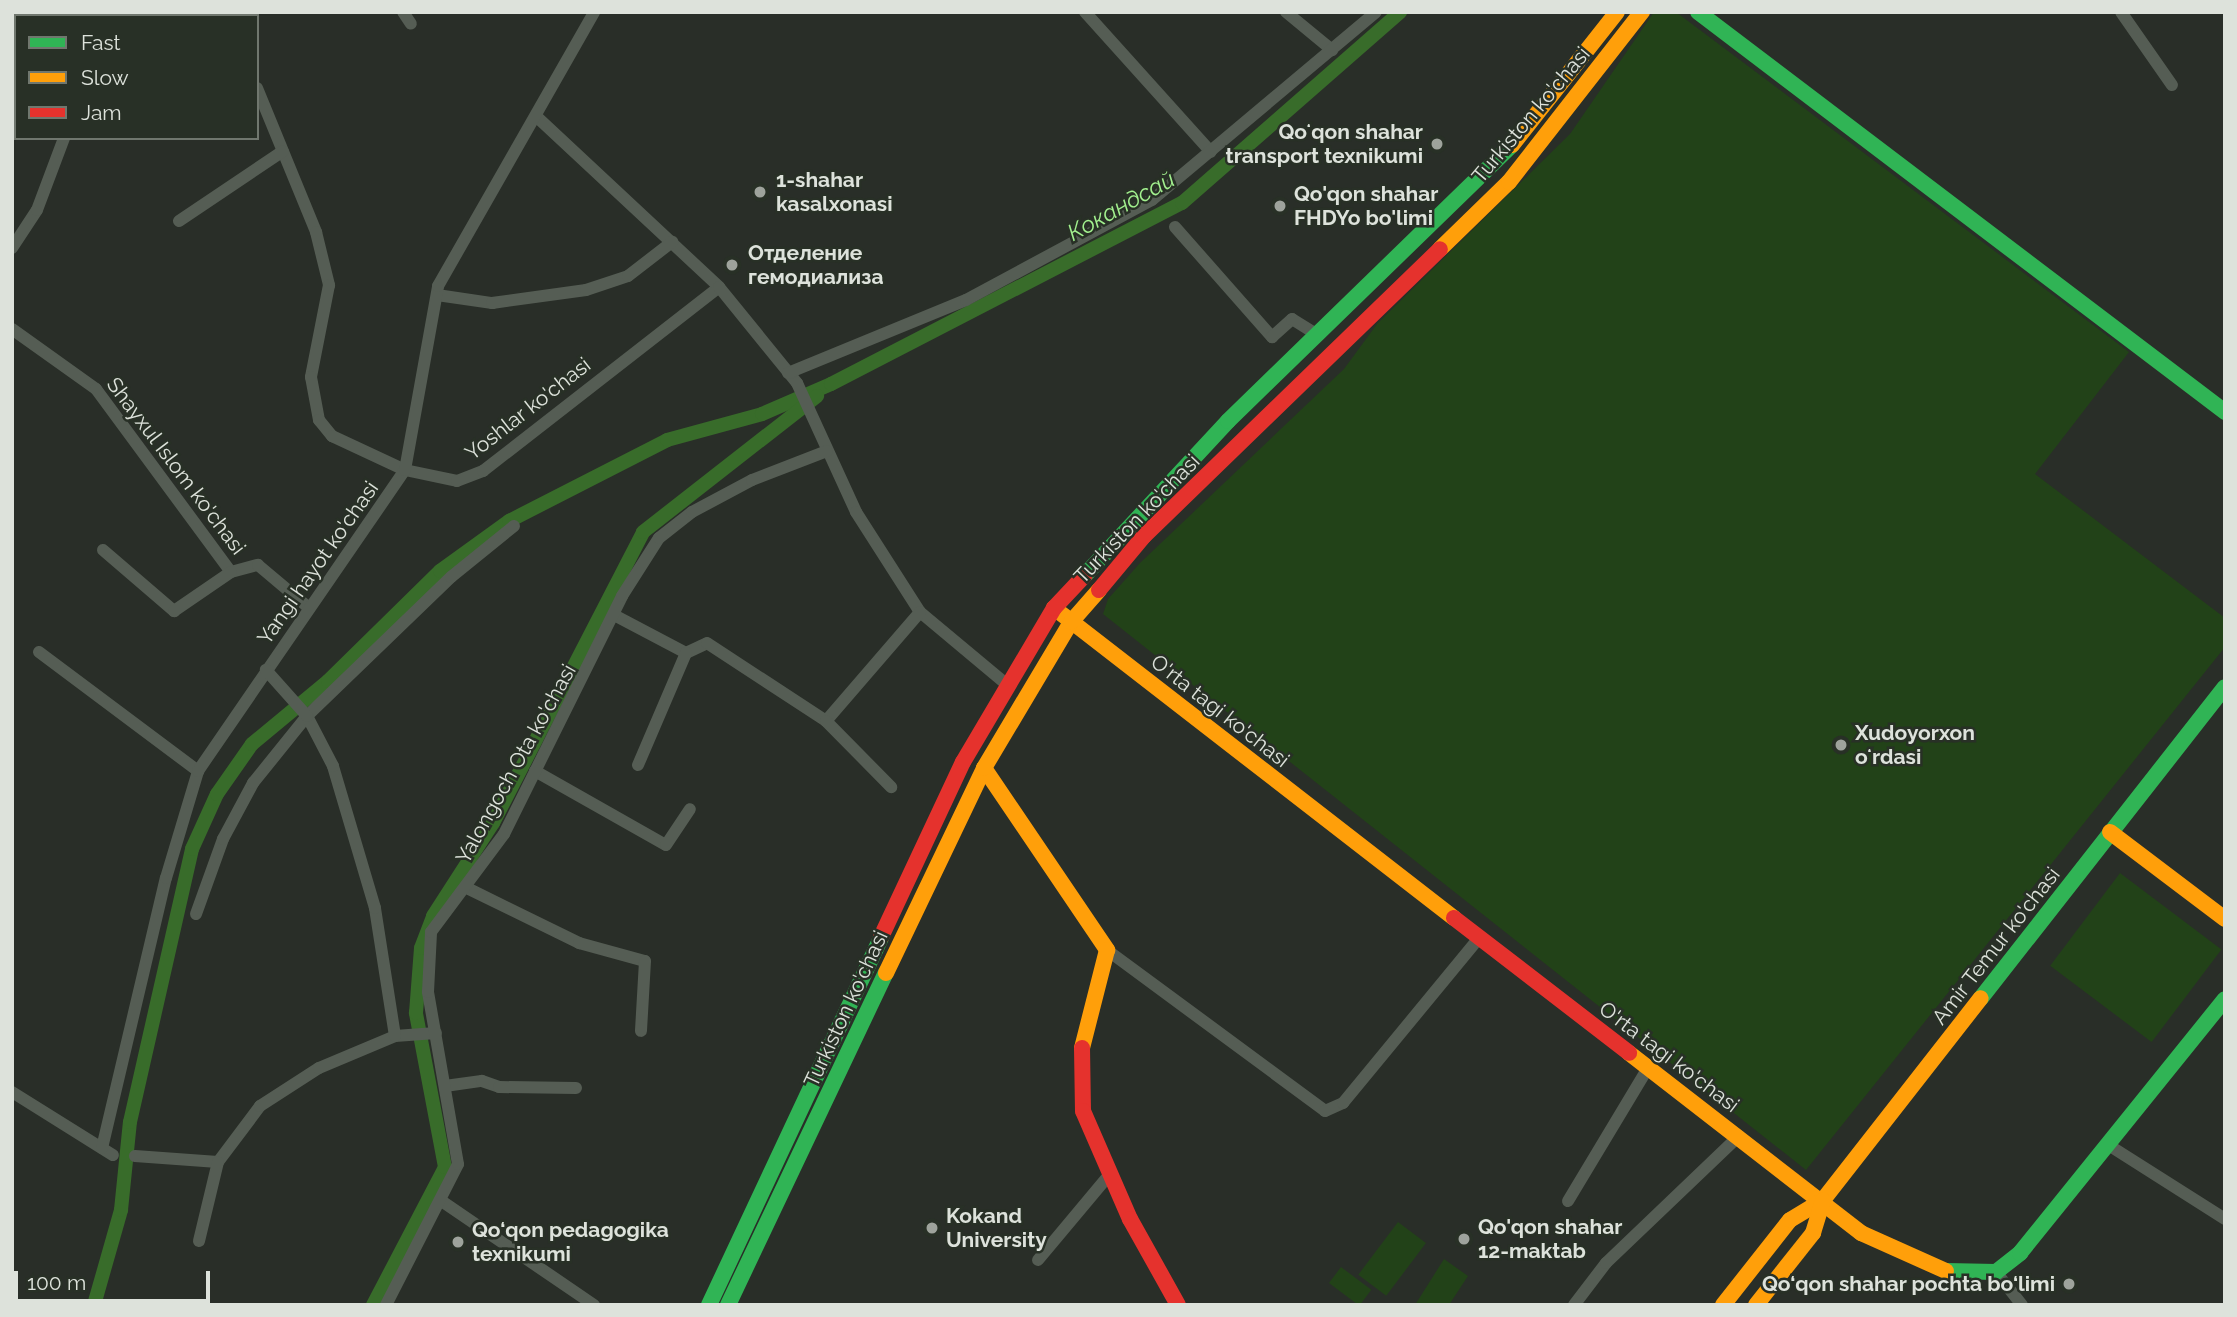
<!DOCTYPE html>
<html>
<head>
<meta charset="utf-8">
<style>
	body { margin:0 }
	#map { position:relative; width:2237px; height:1317px; overflow:hidden; background:#292e28; font-family:Raleway,sans-serif }
	div>[style] { position:absolute }
	.green>* { inset:0; background:#224218; transform-origin:0 0 }
	.canal>* { height:14px; margin:-7px; padding:0 7px; transform-origin:7px; border-radius:7px; background:#386c2a }
	.street>* { height:12px; margin:-6px; padding:0 6px; transform-origin:6px; border-radius:6px; background:#555d54 }
	.fast>* { height:16px; margin:-8px; padding:0 8px; transform-origin:8px; border-radius:8px; background:#30b455 }
	.slow>* { height:16px; margin:-8px; padding:0 8px; transform-origin:8px; border-radius:8px; background:#ff9f0a }
	.jam>* { height:16px; margin:-8px; padding:0 8px; transform-origin:8px; border-radius:8px; background:#e5322d }
	.dots>* { width:19px; height:19px; translate:-50% -50%; box-sizing:border-box; border:4px solid #283026; border-radius:50% }
	span { translate:-50% -50%; white-space:nowrap; text-align:center; line-height:1.15; -webkit-text-stroke:5px #283026; paint-order:stroke }
	.street-label { font-size:21px; color:#dde2db }
	.poi-label { font-size:21px; color:#dde2db; font-weight:700 }
	.right { translate:-100% -50%; text-align:right }
	.left { translate:0 -50%; text-align:left }
	.water-label { font-size:23px; color:#a3f18f; font-style:italic }
	.frame { position:absolute; inset:0; border:14px solid #dde2db; pointer-events:none }
	.legend { position:absolute; left:14px; top:14px; width:245px; height:126px; box-sizing:border-box; background:#283026; border:2px solid #70776e; margin:0; padding:9px 12px; list-style:none; font-size:21px; color:#dde2db }
	.legend li { display:flex; align-items:center; gap:14px; height:35px }
	.legend b { width:35px; border:2px solid #70776e }
	.scale { position:absolute; left:14px; top:1271px; width:196px; height:32px; box-sizing:border-box; border:4px solid #dde2db; border-top:0; padding-left:9px; font-size:21px; line-height:24px; white-space:nowrap; color:#dde2db; -webkit-text-stroke:5px #283026; paint-order:stroke }
</style>
</head>
<body>
<div id="map">
	<div class="green">
		<i style="clip-path:polygon(1654px 12px,1676px 12px,2129px 352px,2035px 474px,2225px 618px,2225px 647px,1806px 1170px,1103px 614px,1108px 599px,1140px 563px,1344px 369px,1377px 324px,1570px 134px)"></i>
		<i style="left:2120px;top:873px;width:127px;height:116px;rotate:37deg"></i>
		<i style="left:1398px;top:1222px;width:35px;height:66px;rotate:37deg"></i>
		<i style="clip-path:polygon(1444px 1259px,1468px 1276px,1449px 1305px,1415px 1305px)"></i>
		<i style="left:1341px;top:1267px;width:38px;height:20px;rotate:37deg"></i>
	</div>
	<div class="canal">
		<i style="left:94px;top:1305px;width:99px;rotate:-74.1deg"></i>
		<i style="left:121px;top:1210px;width:88px;rotate:-84.2deg"></i>
		<i style="left:130px;top:1122px;width:280px;rotate:-77.2deg"></i>
		<i style="left:192px;top:849px;width:60px;rotate:-65.6deg"></i>
		<i style="left:217px;top:794px;width:61px;rotate:-55deg"></i>
		<i style="left:252px;top:744px;width:99px;rotate:-39.7deg"></i>
		<i style="left:328px;top:681px;width:157px;rotate:-44.5deg"></i>
		<i style="left:440px;top:571px;width:85px;rotate:-35.9deg"></i>
		<i style="left:509px;top:521px;width:178px;rotate:-27.1deg"></i>
		<i style="left:667px;top:440px;width:98px;rotate:-15.3deg"></i>
		<i style="left:762px;top:414px;width:75px;rotate:-23.5deg"></i>
		<i style="left:831px;top:384px;width:395px;rotate:-27.3deg"></i>
		<i style="left:1182px;top:203px;width:290px;rotate:-41.2deg"></i>
		<i style="left:373px;top:1305px;width:156px;rotate:-62.4deg"></i>
		<i style="left:445px;top:1167px;width:157px;rotate:-100.7deg"></i>
		<i style="left:416px;top:1013px;width:65px;rotate:-85.6deg"></i>
		<i style="left:421px;top:948px;width:34px;rotate:-69deg"></i>
		<i style="left:433px;top:916px;width:111px;rotate:-57.2deg"></i>
		<i style="left:493px;top:823px;width:327px;rotate:-62.7deg"></i>
		<i style="left:643px;top:532px;width:221px;rotate:-38deg"></i>
	</div>
	<div class="street">
		<i style="left:199px;top:12px;width:7px;rotate:34deg"></i>
		<i style="left:403px;top:12px;width:14px;rotate:56deg"></i>
		<i style="left:1085px;top:12px;width:188px;rotate:48deg"></i>
		<i style="left:1286px;top:12px;width:60px;rotate:39.6deg"></i>
		<i style="left:2121px;top:12px;width:89px;rotate:55.1deg"></i>
		<i style="left:141px;top:16px;width:6px;rotate:-45deg"></i>
		<i style="left:257px;top:88px;width:156px;rotate:67.7deg"></i>
		<i style="left:316px;top:232px;width:55px;rotate:76.2deg"></i>
		<i style="left:329px;top:285px;width:94px;rotate:101.1deg"></i>
		<i style="left:311px;top:377px;width:44px;rotate:79.5deg"></i>
		<i style="left:319px;top:420px;width:21px;rotate:51deg"></i>
		<i style="left:332px;top:436px;width:81px;rotate:25deg"></i>
		<i style="left:405px;top:470px;width:53px;rotate:11.9deg"></i>
		<i style="left:457px;top:481px;width:28px;rotate:-21deg"></i>
		<i style="left:483px;top:471px;width:299px;rotate:-37.9deg"></i>
		<i style="left:538px;top:118px;width:248px;rotate:43deg"></i>
		<i style="left:719px;top:287px;width:124px;rotate:50.9deg"></i>
		<i style="left:797px;top:383px;width:142px;rotate:65.4deg"></i>
		<i style="left:856px;top:512px;width:119px;rotate:57.4deg"></i>
		<i style="left:920px;top:612px;width:111px;rotate:39.9deg"></i>
		<i style="left:179px;top:221px;width:125px;rotate:-33.9deg"></i>
		<i style="left:1175px;top:227px;width:147px;rotate:48.6deg"></i>
		<i style="left:1272px;top:337px;width:27px;rotate:-42deg"></i>
		<i style="left:1292px;top:319px;width:31px;rotate:32deg"></i>
		<i style="left:12px;top:248px;width:45px;rotate:-56.7deg"></i>
		<i style="left:37px;top:210px;width:77px;rotate:-69.4deg"></i>
		<i style="left:437px;top:295px;width:56px;rotate:8.3deg"></i>
		<i style="left:492px;top:303px;width:95px;rotate:-7.9deg"></i>
		<i style="left:586px;top:290px;width:44px;rotate:-18.4deg"></i>
		<i style="left:628px;top:276px;width:56px;rotate:-37.7deg"></i>
		<i style="left:12px;top:329px;width:103px;rotate:35.5deg"></i>
		<i style="left:96px;top:389px;width:227px;rotate:53.6deg"></i>
		<i style="left:231px;top:572px;width:28px;rotate:-15deg"></i>
		<i style="left:258px;top:565px;width:67px;rotate:40.1deg"></i>
		<i style="left:788px;top:373px;width:192px;rotate:-22.3deg"></i>
		<i style="left:966px;top:300px;width:211px;rotate:-28.3deg"></i>
		<i style="left:1152px;top:200px;width:292px;rotate:-40deg"></i>
		<i style="left:103px;top:550px;width:94px;rotate:40.7deg"></i>
		<i style="left:174px;top:611px;width:69px;rotate:-34.4deg"></i>
		<i style="left:614px;top:615px;width:81px;rotate:27.8deg"></i>
		<i style="left:686px;top:653px;width:23px;rotate:-25deg"></i>
		<i style="left:707px;top:643px;width:142px;rotate:33.2deg"></i>
		<i style="left:826px;top:721px;width:144px;rotate:-49.2deg"></i>
		<i style="left:39px;top:652px;width:199px;rotate:36.8deg"></i>
		<i style="left:826px;top:721px;width:93px;rotate:45.4deg"></i>
		<i style="left:638px;top:765px;width:122px;rotate:-66.8deg"></i>
		<i style="left:535px;top:771px;width:150px;rotate:29.5deg"></i>
		<i style="left:666px;top:845px;width:43px;rotate:-56.3deg"></i>
		<i style="left:469px;top:889px;width:123px;rotate:26.1deg"></i>
		<i style="left:579px;top:943px;width:68px;rotate:15.3deg"></i>
		<i style="left:645px;top:961px;width:70px;rotate:93.3deg"></i>
		<i style="left:196px;top:914px;width:80px;rotate:-70.2deg"></i>
		<i style="left:223px;top:839px;width:64px;rotate:-61.8deg"></i>
		<i style="left:253px;top:783px;width:86px;rotate:-51.1deg"></i>
		<i style="left:307px;top:716px;width:200px;rotate:-44deg"></i>
		<i style="left:451px;top:577px;width:81px;rotate:-39deg"></i>
		<i style="left:1107px;top:950px;width:271px;rotate:36.4deg"></i>
		<i style="left:1325px;top:1111px;width:20px;rotate:-24deg"></i>
		<i style="left:1343px;top:1103px;width:212px;rotate:-50.5deg"></i>
		<i style="left:395px;top:1036px;width:41px;rotate:-4.2deg"></i>
		<i style="left:445px;top:1086px;width:37px;rotate:-8deg"></i>
		<i style="left:482px;top:1081px;width:18px;rotate:19deg"></i>
		<i style="left:499px;top:1087px;width:77px;rotate:0.7deg"></i>
		<i style="left:12px;top:1092px;width:119px;rotate:32deg"></i>
		<i style="left:2110px;top:1146px;width:136px;rotate:32.4deg"></i>
		<i style="left:102px;top:1148px;width:277px;rotate:-76.7deg"></i>
		<i style="left:166px;top:878px;width:112px;rotate:-73.3deg"></i>
		<i style="left:198px;top:771px;width:365px;rotate:-55.5deg"></i>
		<i style="left:405px;top:470px;width:187px;rotate:-79.8deg"></i>
		<i style="left:438px;top:286px;width:315px;rotate:-60.3deg"></i>
		<i style="left:135px;top:1156px;width:83px;rotate:4.1deg"></i>
		<i style="left:218px;top:1162px;width:70px;rotate:-53.1deg"></i>
		<i style="left:260px;top:1106px;width:70px;rotate:-32.8deg"></i>
		<i style="left:319px;top:1068px;width:82px;rotate:-22.8deg"></i>
		<i style="left:395px;top:1036px;width:130px;rotate:-98.9deg"></i>
		<i style="left:375px;top:908px;width:148px;rotate:-106.5deg"></i>
		<i style="left:333px;top:766px;width:56px;rotate:-117.5deg"></i>
		<i style="left:307px;top:716px;width:62px;rotate:-131.7deg"></i>
		<i style="left:1568px;top:1201px;width:155px;rotate:-59deg"></i>
		<i style="left:443px;top:1202px;width:183px;rotate:34.3deg"></i>
		<i style="left:199px;top:1241px;width:81px;rotate:-76.5deg"></i>
		<i style="left:1038px;top:1260px;width:112px;rotate:-50.1deg"></i>
		<i style="left:1996px;top:1272px;width:42px;rotate:51.8deg"></i>
		<i style="left:386px;top:1305px;width:158px;rotate:-62.9deg"></i>
		<i style="left:458px;top:1164px;width:175px;rotate:-99.9deg"></i>
		<i style="left:428px;top:992px;width:60px;rotate:-87.1deg"></i>
		<i style="left:431px;top:932px;width:122px;rotate:-53.3deg"></i>
		<i style="left:504px;top:834px;width:266px;rotate:-63.6deg"></i>
		<i style="left:622px;top:596px;width:69px;rotate:-57.5deg"></i>
		<i style="left:659px;top:538px;width:42px;rotate:-38.2deg"></i>
		<i style="left:692px;top:512px;width:68px;rotate:-28.1deg"></i>
		<i style="left:752px;top:480px;width:80px;rotate:-21.1deg"></i>
		<i style="left:1574px;top:1305px;width:53px;rotate:-52.7deg"></i>
		<i style="left:1606px;top:1263px;width:184px;rotate:-43.7deg"></i>
	</div>
	<div class="fast">
		<i style="left:1698px;top:12px;width:662px;rotate:37.2deg"></i>
		<i style="left:1085px;top:575px;width:210px;rotate:-47.1deg"></i>
		<i style="left:1228px;top:421px;width:396px;rotate:-44.2deg"></i>
		<i style="left:1981px;top:998px;width:395px;rotate:-51.9deg"></i>
		<i style="left:1946px;top:1271px;width:50px;rotate:1.1deg"></i>
		<i style="left:1996px;top:1272px;width:31px;rotate:-38deg"></i>
		<i style="left:2020px;top:1253px;width:326px;rotate:-51.1deg"></i>
		<i style="left:709px;top:1305px;width:406px;rotate:-64.9deg"></i>
		<i style="left:728px;top:1305px;width:368px;rotate:-64.6deg"></i>
	</div>
	<div class="slow">
		<i style="left:1512px;top:145px;width:169px;rotate:-51.7deg"></i>
		<i style="left:1440px;top:249px;width:96px;rotate:-44.2deg"></i>
		<i style="left:1509px;top:182px;width:216px;rotate:-52deg"></i>
		<i style="left:1054px;top:608px;width:506px;rotate:37.78deg"></i>
		<i style="left:984px;top:768px;width:220px;rotate:55.9deg"></i>
		<i style="left:1107px;top:950px;width:101px;rotate:104.3deg"></i>
		<i style="left:2110px;top:832px;width:144px;rotate:37.1deg"></i>
		<i style="left:886px;top:973px;width:227px;rotate:-64.4deg"></i>
		<i style="left:984px;top:768px;width:170px;rotate:-59.2deg"></i>
		<i style="left:1071px;top:622px;width:43px;rotate:-48.8deg"></i>
		<i style="left:1629px;top:1053px;width:294px;rotate:37.8deg"></i>
		<i style="left:1861px;top:1233px;width:93px;rotate:24.1deg"></i>
		<i style="left:1723px;top:1305px;width:108px;rotate:-51.8deg"></i>
		<i style="left:1790px;top:1220px;width:39px;rotate:-31deg"></i>
		<i style="left:1823px;top:1200px;width:256px;rotate:-52deg"></i>
		<i style="left:1756px;top:1305px;width:92px;rotate:-51.6deg"></i>
		<i style="left:1813px;top:1233px;width:34px;rotate:-73deg"></i>
	</div>
	<div class="jam">
		<i style="left:1099px;top:590px;width:70px;rotate:-50.2deg"></i>
		<i style="left:1144px;top:536px;width:412px;rotate:-44.1deg"></i>
		<i style="left:1454px;top:918px;width:221px;rotate:37.6deg"></i>
		<i style="left:881px;top:937px;width:193px;rotate:-64.9deg"></i>
		<i style="left:963px;top:762px;width:179px;rotate:-59.4deg"></i>
		<i style="left:1054px;top:608px;width:45px;rotate:-46.8deg"></i>
		<i style="left:1082px;top:1048px;width:63px;rotate:89.1deg"></i>
		<i style="left:1083px;top:1111px;width:118px;rotate:66.5deg"></i>
		<i style="left:1130px;top:1219px;width:98px;rotate:60.8deg"></i>
	</div>
	<div class="dots">
		<i style="left:1437px;top:144px;background:#9ea39c"></i>
		<i style="left:760px;top:192px;background:#9ea39c"></i>
		<i style="left:1280px;top:206px;background:#9ea39c"></i>
		<i style="left:732px;top:265px;background:#9ea39c"></i>
		<i style="left:1841px;top:745px;background:#9ea39c"></i>
		<i style="left:932px;top:1228px;background:#9ea39c"></i>
		<i style="left:1464px;top:1239px;background:#9ea39c"></i>
		<i style="left:458px;top:1242px;background:#9ea39c"></i>
		<i style="left:2069px;top:1284px;background:#9ea39c"></i>
	</div>
	<div class="street-label">
		<span style="left:1531px;top:115px;rotate:-50deg">Turkiston ko'chasi</span>
		<span style="left:528px;top:409px;rotate:-38deg">Yoshlar ko'chasi</span>
		<span style="left:176px;top:466px;rotate:53deg">Shayxul Islom ko'chasi</span>
		<span style="left:1137px;top:519px;rotate:-46deg">Turkiston ko'chasi</span>
		<span style="left:318px;top:563px;rotate:-55deg">Yangi hayot ko'chasi</span>
		<span style="left:1220px;top:711px;rotate:38deg">O'rta tagi ko'chasi</span>
		<span style="left:516px;top:764px;rotate:-61deg">Yalongoch Ota ko'chasi</span>
		<span style="left:1996px;top:946px;rotate:-52deg">Amir Temur ko'chasi</span>
		<span style="left:846px;top:1009px;rotate:-65deg">Turkiston ko'chasi</span>
		<span style="left:1669px;top:1057px;rotate:37deg">O'rta tagi ko'chasi</span>
	</div>
	<div class="poi-label">
		<span class="right" style="left:1423px;top:144px">Qoʻqon shahar<br>transport texnikumi</span>
		<span class="left" style="left:776px;top:192px">1-shahar<br>kasalxonasi</span>
		<span class="left" style="left:1294px;top:206px">Qo'qon shahar<br>FHDYo bo'limi</span>
		<span class="left" style="left:748px;top:265px">Отделение<br>гемодиализа</span>
		<span class="left" style="left:1855px;top:745px">Xudoyorxon<br>oʻrdasi</span>
		<span class="left" style="left:946px;top:1228px">Kokand<br>University</span>
		<span class="left" style="left:1478px;top:1239px">Qo'qon shahar<br>12-maktab</span>
		<span class="left" style="left:472px;top:1242px">Qo‘qon pedagogika<br>texnikumi</span>
		<span class="right" style="left:2055px;top:1284px">Qo‘qon shahar pochta bo‘limi</span>
	</div>
	<div class="water-label">
		<span style="left:1121px;top:206px;rotate:-29deg">Кокандсай</span>
	</div>
	<div class="frame"></div>
	<ul class="legend">
	<li><b style="height:9px;background:#30b455"></b>Fast</li>
	<li><b style="height:9px;background:#ff9f0a"></b>Slow</li>
	<li><b style="height:9px;background:#e5322d"></b>Jam</li>
	</ul>
	<div class="scale">100 m</div>
</div>
</body>
</html>
